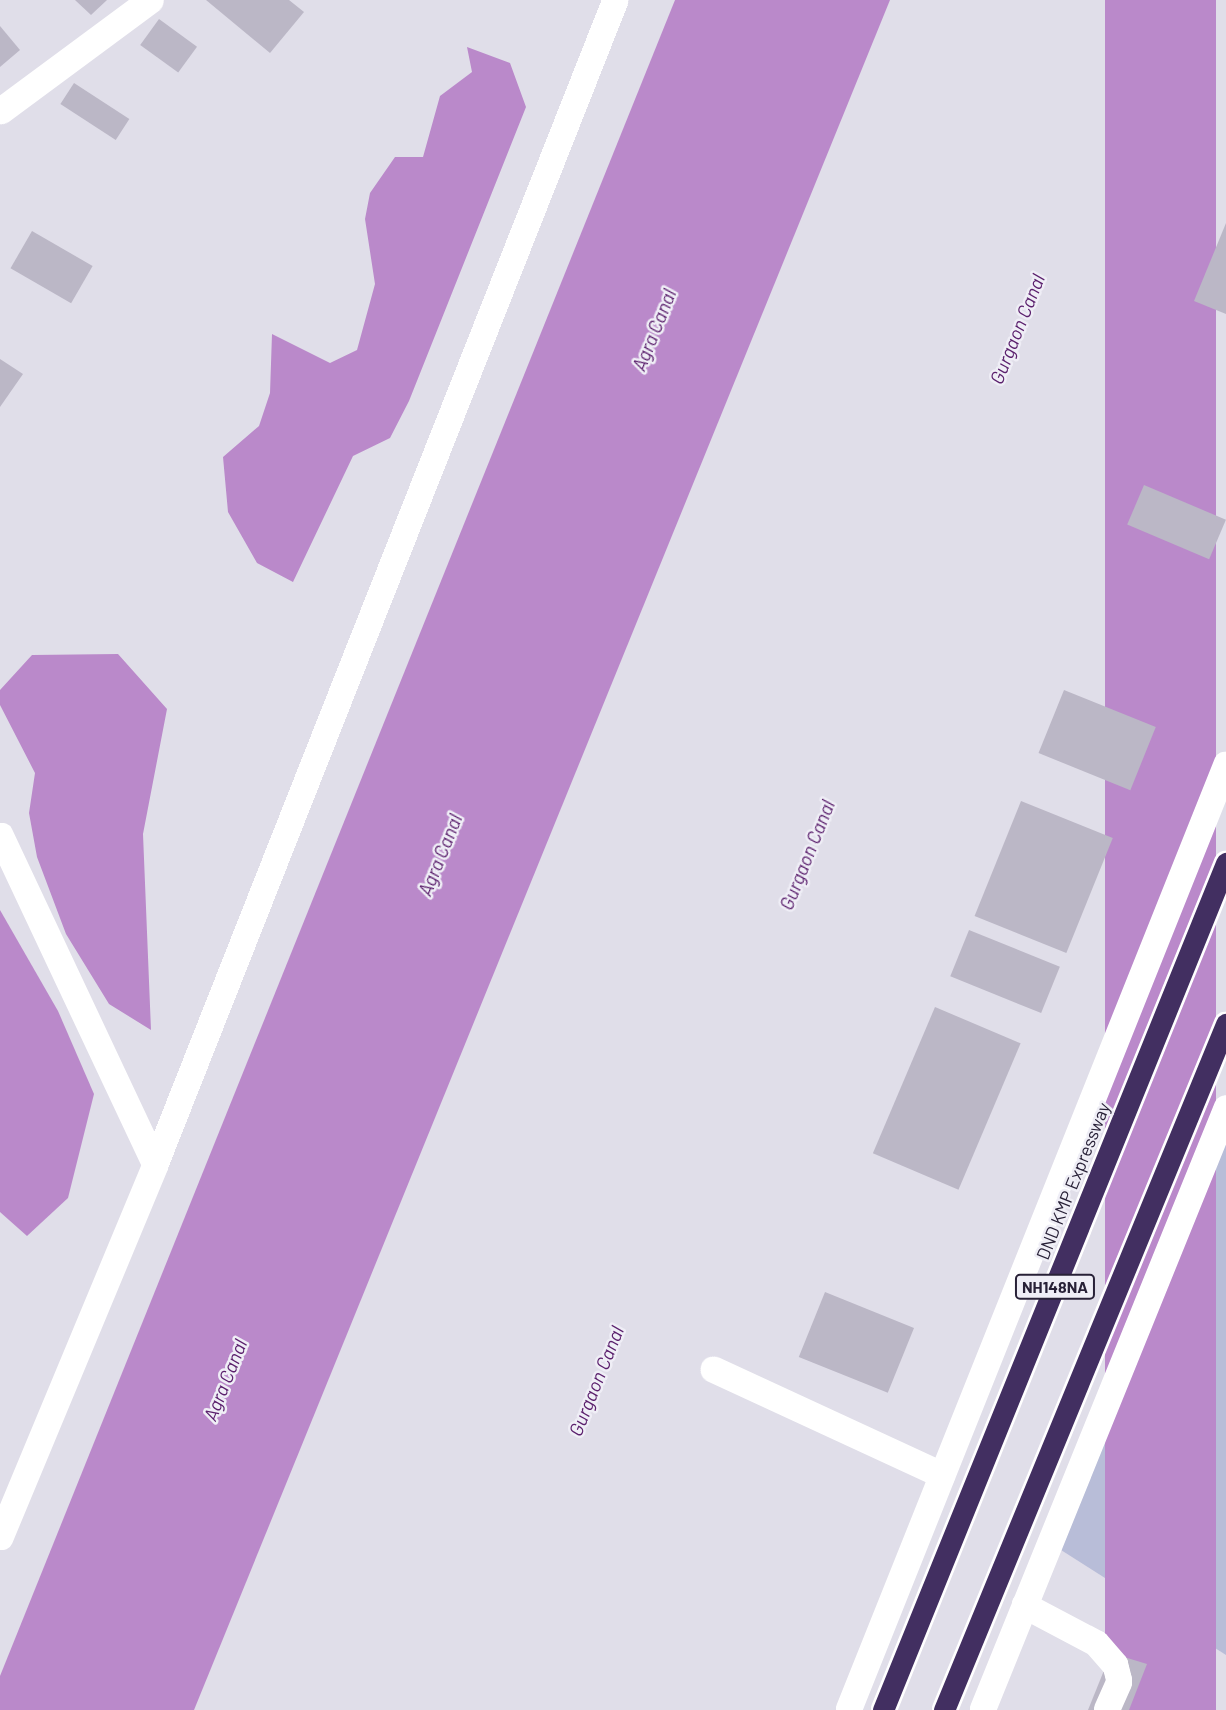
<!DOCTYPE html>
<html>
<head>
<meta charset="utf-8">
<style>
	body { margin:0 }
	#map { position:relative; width:1226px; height:1710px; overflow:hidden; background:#e0dee9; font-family:Barlow,sans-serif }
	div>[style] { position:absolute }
	.green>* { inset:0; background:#b8bdd8 }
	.water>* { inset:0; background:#ba89ca; transform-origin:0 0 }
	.building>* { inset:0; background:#bbb7c6; transform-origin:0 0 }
	.roads { filter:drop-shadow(2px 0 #fff) drop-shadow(-2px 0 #fff) drop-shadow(0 2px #fff) drop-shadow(0 -2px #fff) }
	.minor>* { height:21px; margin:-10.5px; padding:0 10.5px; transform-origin:10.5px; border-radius:10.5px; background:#fff }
	.highway>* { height:21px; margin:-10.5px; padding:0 10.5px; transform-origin:10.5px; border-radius:10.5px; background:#422f61 }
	span { translate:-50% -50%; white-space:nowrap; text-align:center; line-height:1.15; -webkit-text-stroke:5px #efeef6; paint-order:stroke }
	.shield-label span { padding:2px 5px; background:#efeef6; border:2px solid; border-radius:5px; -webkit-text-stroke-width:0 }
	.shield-label { font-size:16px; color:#282137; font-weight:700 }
	.street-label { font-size:18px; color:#282137 }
	.water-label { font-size:19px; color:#5b206d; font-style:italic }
</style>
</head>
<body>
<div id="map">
	<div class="green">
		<i style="clip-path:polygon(1226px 1142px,1226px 1655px,1061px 1550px)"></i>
	</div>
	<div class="water">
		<i style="clip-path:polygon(675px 0,890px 0,194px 1710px,0 1710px,0 1676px)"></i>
		<i style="left:1105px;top:0;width:111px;height:1841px"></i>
		<i style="clip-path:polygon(467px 47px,510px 63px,526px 107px,409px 401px,390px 438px,353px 456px,293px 582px,257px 563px,228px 512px,223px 457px,259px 426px,270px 393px,272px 334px,330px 363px,357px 350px,375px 284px,365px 219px,370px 193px,395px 157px,423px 157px,440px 96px,472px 72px)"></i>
		<i style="clip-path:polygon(118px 654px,167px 709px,143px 834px,151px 1030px,109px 1004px,66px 934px,37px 857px,29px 813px,35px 773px,0 705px,0 690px,32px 655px)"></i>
		<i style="clip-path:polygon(0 910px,58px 1011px,94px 1094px,68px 1198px,27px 1236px,0 1212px)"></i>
	</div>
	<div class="building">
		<i style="clip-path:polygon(75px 0,107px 0,91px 15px)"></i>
		<i style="clip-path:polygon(206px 0,289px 0,304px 12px,270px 53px)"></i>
		<i style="left:159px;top:19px;width:47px;height:32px;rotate:36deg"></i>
		<i style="clip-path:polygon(0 26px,20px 50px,0 67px)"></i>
		<i style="left:74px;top:83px;width:66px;height:25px;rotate:33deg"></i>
		<i style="clip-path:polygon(1226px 223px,1226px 314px,1194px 301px)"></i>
		<i style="left:32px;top:231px;width:70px;height:43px;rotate:30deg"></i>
		<i style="clip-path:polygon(0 359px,23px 374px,0 407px)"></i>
		<i style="left:1144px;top:485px;width:89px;height:43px;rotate:23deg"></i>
		<i style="left:1064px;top:690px;width:99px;height:68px;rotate:22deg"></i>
		<i style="left:1021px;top:801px;width:99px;height:124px;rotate:22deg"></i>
		<i style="left:969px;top:930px;width:98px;height:50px;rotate:22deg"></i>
		<i style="left:935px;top:1007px;width:93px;height:159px;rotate:23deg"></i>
		<i style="left:825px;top:1292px;width:96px;height:70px;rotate:22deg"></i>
		<i style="clip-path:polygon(1111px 1653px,1147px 1664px,1129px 1710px,1088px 1710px)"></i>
	</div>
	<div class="roads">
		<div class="minor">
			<i style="left:0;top:111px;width:187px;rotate:-36.5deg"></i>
			<i style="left:0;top:835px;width:364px;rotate:64.8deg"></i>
			<i style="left:713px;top:1369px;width:252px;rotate:24.8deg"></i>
			<i style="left:0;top:1537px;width:404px;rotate:-67.4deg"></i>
			<i style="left:155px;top:1164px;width:1252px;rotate:-68.44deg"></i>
			<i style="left:1024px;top:1605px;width:81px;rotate:27.8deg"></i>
			<i style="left:1096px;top:1643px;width:29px;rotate:49deg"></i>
			<i style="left:1115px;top:1665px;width:16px;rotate:76deg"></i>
			<i style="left:1119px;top:1681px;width:32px;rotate:114deg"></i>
			<i style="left:848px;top:1710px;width:1019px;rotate:-68.22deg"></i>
			<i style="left:982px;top:1710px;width:650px;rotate:-67.94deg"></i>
		</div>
		<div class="highway">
			<i style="left:883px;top:1710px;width:914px;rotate:-67.95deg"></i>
			<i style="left:944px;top:1710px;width:742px;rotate:-67.65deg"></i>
		</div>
	</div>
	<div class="shield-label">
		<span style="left:1055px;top:1287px">NH148NA</span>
	</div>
	<div class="street-label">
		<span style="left:1073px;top:1181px;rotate:-68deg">DND KMP Expressway</span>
	</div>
	<div class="water-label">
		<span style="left:1017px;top:329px;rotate:-68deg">Gurgaon Canal</span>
		<span style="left:654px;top:330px;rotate:-68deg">Agra Canal</span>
		<span style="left:440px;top:855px;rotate:-68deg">Agra Canal</span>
		<span style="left:807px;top:855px;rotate:-68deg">Gurgaon Canal</span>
		<span style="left:225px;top:1380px;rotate:-68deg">Agra Canal</span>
		<span style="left:596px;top:1381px;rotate:-68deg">Gurgaon Canal</span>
	</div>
</div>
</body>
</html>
